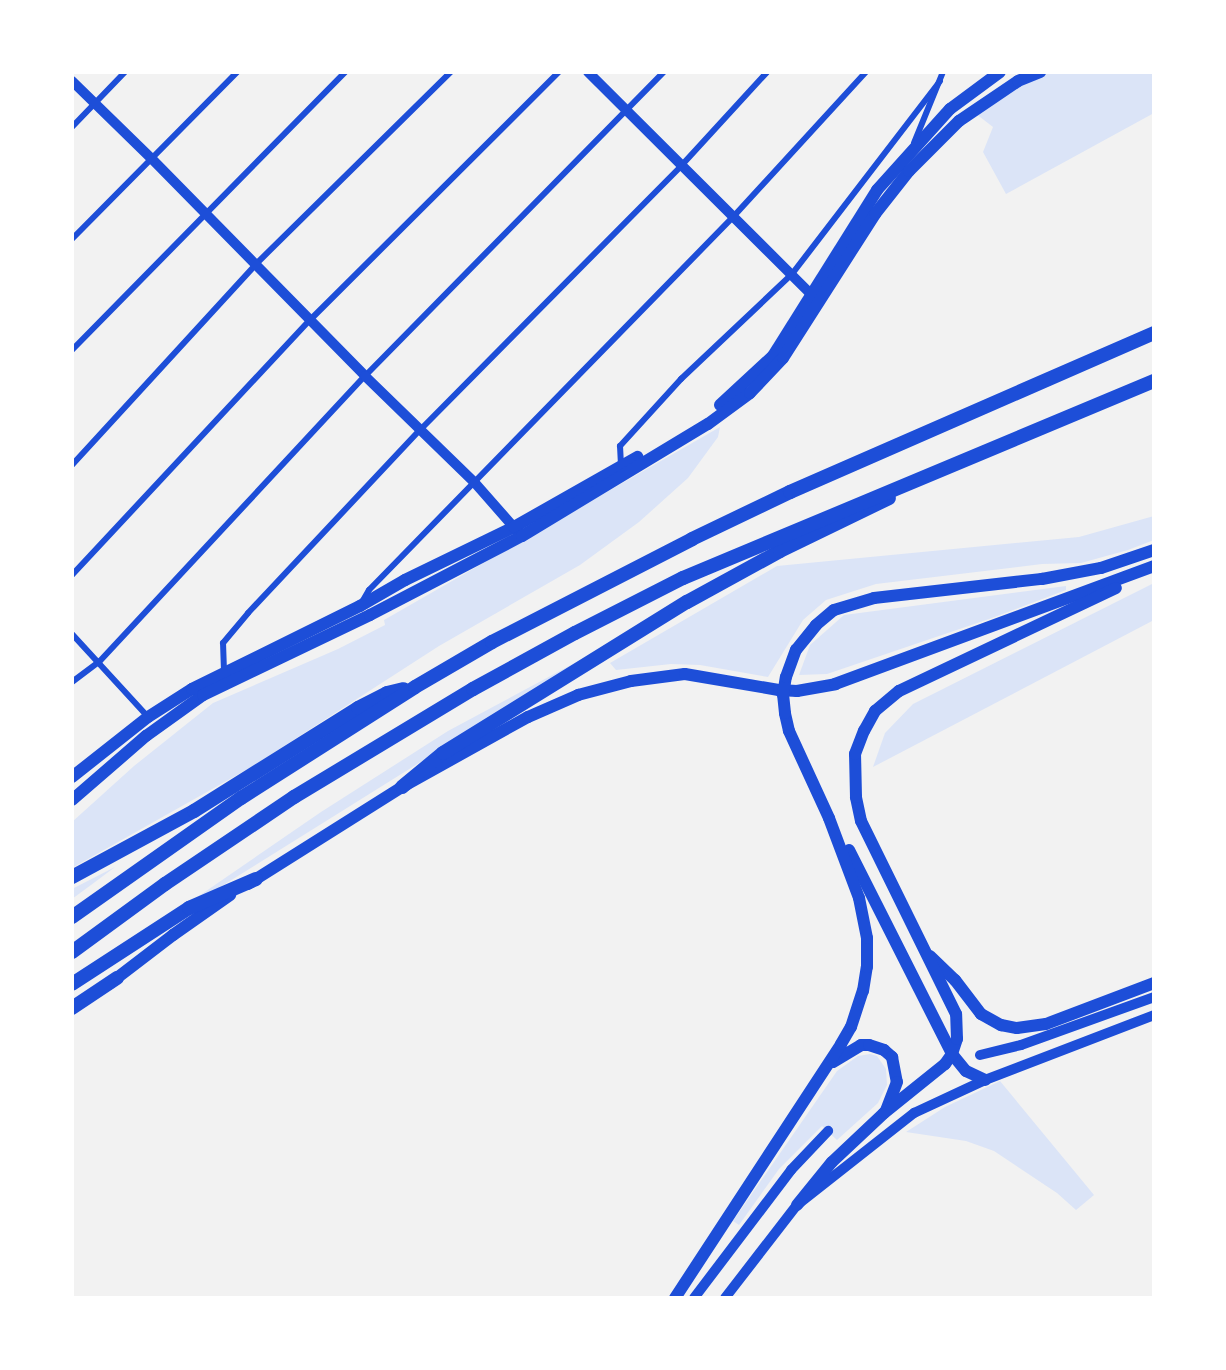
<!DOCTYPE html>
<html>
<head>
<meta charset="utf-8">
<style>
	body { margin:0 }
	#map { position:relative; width:1226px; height:1370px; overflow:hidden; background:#f2f2f2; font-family:"Work Sans",sans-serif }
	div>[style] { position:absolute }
	.green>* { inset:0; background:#dbe4f7 }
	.minor>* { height:6px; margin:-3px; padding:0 3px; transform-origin:3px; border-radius:3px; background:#1d4ed8 }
	.secondary>* { height:10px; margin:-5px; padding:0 5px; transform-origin:5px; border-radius:5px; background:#1d4ed8 }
	.primary>* { height:12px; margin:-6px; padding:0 6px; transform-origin:6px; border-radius:6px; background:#1d4ed8 }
	.motorway>* { height:14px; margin:-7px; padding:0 7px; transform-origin:7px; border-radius:7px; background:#1d4ed8 }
	span { translate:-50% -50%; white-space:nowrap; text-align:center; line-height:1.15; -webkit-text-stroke:6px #fff; paint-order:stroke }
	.frame { position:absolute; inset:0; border:74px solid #fff; pointer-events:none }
</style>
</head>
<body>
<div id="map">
	<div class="green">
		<i style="clip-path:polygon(1024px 72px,1154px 72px,1154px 113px,1006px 194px,983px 152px,993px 127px,971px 110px)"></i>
		<i style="clip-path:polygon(720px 427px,718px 437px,688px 478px,639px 522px,580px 565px,439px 646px,253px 766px,72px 868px,72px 822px,134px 766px,213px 703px,338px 649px,385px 625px,384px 620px)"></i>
		<i style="clip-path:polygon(1154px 516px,1154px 540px,1128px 550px,1081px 563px,1042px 564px,876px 584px,826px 600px,803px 620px,768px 677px,700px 665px,671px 664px,616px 670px,610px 663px,777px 566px,1079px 537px)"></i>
		<i style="clip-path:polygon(1154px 583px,1154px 620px,873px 767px,885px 733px,913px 704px)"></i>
		<i style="clip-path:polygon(1066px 586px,1066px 590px,992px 618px,827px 674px,799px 675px,810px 645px,844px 615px)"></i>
		<i style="clip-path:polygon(638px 629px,467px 733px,129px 944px,321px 812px,448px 731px)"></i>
		<i style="clip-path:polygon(115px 867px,91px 885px,72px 899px,72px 889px)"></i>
		<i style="clip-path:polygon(870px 1054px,877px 1056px,886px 1069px,887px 1085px,878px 1103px,837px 1140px,822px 1126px,779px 1169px,739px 1225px,733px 1221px,837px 1071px,858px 1056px)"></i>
		<i style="clip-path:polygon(1000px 1081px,1094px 1195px,1076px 1210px,1057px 1193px,994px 1151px,966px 1141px,906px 1132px,945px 1107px)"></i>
	</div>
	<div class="minor">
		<i style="left:72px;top:127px;width:76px;rotate:-46.1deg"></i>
		<i style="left:914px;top:143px;width:77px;rotate:-67.8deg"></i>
		<i style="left:72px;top:239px;width:235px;rotate:-45.3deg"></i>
		<i style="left:72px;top:350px;width:390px;rotate:-45.5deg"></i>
		<i style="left:72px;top:465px;width:273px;rotate:-47.5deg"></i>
		<i style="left:256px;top:264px;width:274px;rotate:-44.6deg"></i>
		<i style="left:621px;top:465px;width:19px;rotate:-93deg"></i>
		<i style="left:620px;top:446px;width:91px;rotate:-47.7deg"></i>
		<i style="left:681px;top:379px;width:153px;rotate:-43.4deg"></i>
		<i style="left:792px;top:274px;width:243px;rotate:-52.5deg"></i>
		<i style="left:72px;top:575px;width:349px;rotate:-47deg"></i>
		<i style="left:310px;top:320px;width:351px;rotate:-44.9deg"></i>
		<i style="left:362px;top:602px;width:14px;rotate:-60deg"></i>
		<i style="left:369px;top:590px;width:521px;rotate:-45.7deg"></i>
		<i style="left:733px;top:217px;width:197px;rotate:-47.5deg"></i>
		<i style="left:72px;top:634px;width:113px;rotate:47.5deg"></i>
		<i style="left:224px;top:671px;width:28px;rotate:-92deg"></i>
		<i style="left:223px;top:643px;width:39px;rotate:-50deg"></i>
		<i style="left:248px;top:613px;width:253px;rotate:-46.8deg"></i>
		<i style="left:421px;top:429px;width:370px;rotate:-45.3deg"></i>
		<i style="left:681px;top:166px;width:127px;rotate:-47.5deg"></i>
		<i style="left:72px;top:682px;width:34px;rotate:-37deg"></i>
		<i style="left:99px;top:662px;width:391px;rotate:-47.1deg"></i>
		<i style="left:365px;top:376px;width:426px;rotate:-45.5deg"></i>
	</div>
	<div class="secondary">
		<i style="left:588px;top:72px;width:317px;rotate:44.9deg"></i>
		<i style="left:72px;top:81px;width:110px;rotate:44.3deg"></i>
		<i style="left:151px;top:158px;width:305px;rotate:45.5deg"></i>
		<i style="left:365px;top:376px;width:153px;rotate:44.2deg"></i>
		<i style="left:475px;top:483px;width:67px;rotate:48.7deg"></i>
		<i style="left:980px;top:1055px;width:42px;rotate:-13.7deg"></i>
		<i style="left:1021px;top:1045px;width:141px;rotate:-19.8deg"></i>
		<i style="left:694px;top:1298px;width:161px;rotate:-52.8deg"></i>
		<i style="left:791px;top:1170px;width:54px;rotate:-46.5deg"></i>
		<i style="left:725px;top:1298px;width:118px;rotate:-52.3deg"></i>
		<i style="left:797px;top:1205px;width:149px;rotate:-38.2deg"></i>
		<i style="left:914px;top:1113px;width:78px;rotate:-24.9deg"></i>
		<i style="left:985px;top:1080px;width:181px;rotate:-21deg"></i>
	</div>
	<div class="primary">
		<i style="left:720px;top:405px;width:72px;rotate:-42.8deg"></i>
		<i style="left:773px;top:356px;width:196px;rotate:-57.9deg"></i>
		<i style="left:877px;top:190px;width:109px;rotate:-48deg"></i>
		<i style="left:950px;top:109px;width:62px;rotate:-36.5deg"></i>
		<i style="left:72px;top:777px;width:97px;rotate:-38.3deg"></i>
		<i style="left:148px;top:717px;width:52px;rotate:-32.5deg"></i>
		<i style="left:192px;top:689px;width:187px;rotate:-26.3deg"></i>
		<i style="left:360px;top:606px;width:52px;rotate:-30deg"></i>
		<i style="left:405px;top:580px;width:121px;rotate:-25.9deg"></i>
		<i style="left:514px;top:527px;width:142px;rotate:-29.6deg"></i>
		<i style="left:72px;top:800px;width:98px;rotate:-40.9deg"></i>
		<i style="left:146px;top:736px;width:70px;rotate:-35.7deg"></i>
		<i style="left:203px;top:695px;width:185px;rotate:-25.6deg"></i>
		<i style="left:370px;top:615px;width:171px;rotate:-27.5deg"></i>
		<i style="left:522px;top:536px;width:217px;rotate:-31.1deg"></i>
		<i style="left:708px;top:424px;width:52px;rotate:-36.4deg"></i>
		<i style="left:750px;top:393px;width:48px;rotate:-46.7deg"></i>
		<i style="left:783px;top:358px;width:171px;rotate:-57.4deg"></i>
		<i style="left:875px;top:214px;width:55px;rotate:-51.7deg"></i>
		<i style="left:909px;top:171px;width:71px;rotate:-45deg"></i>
		<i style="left:959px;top:121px;width:71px;rotate:-34.1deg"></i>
		<i style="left:1018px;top:81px;width:24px;rotate:-22deg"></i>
		<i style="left:849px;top:850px;width:229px;rotate:63.2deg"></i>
		<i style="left:952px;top:1054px;width:22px;rotate:51deg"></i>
		<i style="left:966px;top:1071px;width:21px;rotate:25deg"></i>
		<i style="left:248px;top:884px;width:182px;rotate:-32.2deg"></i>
		<i style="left:402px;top:787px;width:144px;rotate:-29.1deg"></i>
		<i style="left:528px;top:717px;width:55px;rotate:-23.7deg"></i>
		<i style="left:578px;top:695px;width:55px;rotate:-14.8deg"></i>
		<i style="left:631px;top:681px;width:54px;rotate:-7.4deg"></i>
		<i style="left:685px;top:674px;width:95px;rotate:9.7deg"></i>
		<i style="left:779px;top:690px;width:18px;rotate:3deg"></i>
		<i style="left:797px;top:691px;width:39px;rotate:-10deg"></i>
		<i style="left:835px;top:684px;width:340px;rotate:-20.3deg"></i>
		<i style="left:930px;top:956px;width:35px;rotate:44deg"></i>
		<i style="left:955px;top:980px;width:43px;rotate:52.6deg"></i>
		<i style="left:981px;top:1014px;width:23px;rotate:29deg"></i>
		<i style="left:1001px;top:1025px;width:16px;rotate:11deg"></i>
		<i style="left:1017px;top:1028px;width:29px;rotate:-8deg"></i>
		<i style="left:1046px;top:1024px;width:116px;rotate:-20.8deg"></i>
		<i style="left:109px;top:984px;width:81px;rotate:-37.4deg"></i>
		<i style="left:173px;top:935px;width:70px;rotate:-35.1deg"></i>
		<i style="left:833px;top:1062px;width:33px;rotate:-31deg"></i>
		<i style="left:861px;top:1045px;width:8px"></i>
		<i style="left:869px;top:1045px;width:16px;rotate:18deg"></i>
		<i style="left:884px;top:1050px;width:11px;rotate:41deg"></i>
		<i style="left:892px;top:1057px;width:25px;rotate:79deg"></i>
		<i style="left:897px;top:1082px;width:30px;rotate:111deg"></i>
		<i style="left:797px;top:1205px;width:55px;rotate:-50.9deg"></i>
		<i style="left:832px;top:1162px;width:71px;rotate:-43.3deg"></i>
		<i style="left:884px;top:1113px;width:78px;rotate:-38.8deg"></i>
		<i style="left:945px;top:1064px;width:12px;rotate:-55deg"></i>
		<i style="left:952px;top:1054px;width:16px;rotate:-72deg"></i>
		<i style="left:957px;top:1039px;width:25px;rotate:-92deg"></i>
		<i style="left:956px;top:1014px;width:215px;rotate:-116.2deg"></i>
		<i style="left:861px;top:821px;width:25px;rotate:-102deg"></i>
		<i style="left:856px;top:797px;width:43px;rotate:-91.3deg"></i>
		<i style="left:855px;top:754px;width:25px;rotate:-69deg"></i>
		<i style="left:864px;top:731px;width:23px;rotate:-61deg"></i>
		<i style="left:875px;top:711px;width:31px;rotate:-40deg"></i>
		<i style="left:899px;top:691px;width:240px;rotate:-25.4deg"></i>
		<i style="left:675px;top:1298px;width:303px;rotate:-56.8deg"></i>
		<i style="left:841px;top:1044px;width:20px;rotate:-60deg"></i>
		<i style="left:851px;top:1027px;width:38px;rotate:-72deg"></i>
		<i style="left:863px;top:991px;width:24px;rotate:-81deg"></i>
		<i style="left:867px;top:967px;width:29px;rotate:-90deg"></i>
		<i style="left:867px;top:938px;width:41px;rotate:-101.3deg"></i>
		<i style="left:859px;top:898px;width:85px;rotate:-110.6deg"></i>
		<i style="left:829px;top:818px;width:96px;rotate:-114.7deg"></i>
		<i style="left:789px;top:731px;width:18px;rotate:-103deg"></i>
		<i style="left:785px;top:713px;width:18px;rotate:-96deg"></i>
		<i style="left:783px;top:695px;width:18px;rotate:-81deg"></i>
		<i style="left:786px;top:677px;width:29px;rotate:-70deg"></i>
		<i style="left:796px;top:650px;width:32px;rotate:-51deg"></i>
		<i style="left:816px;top:625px;width:23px;rotate:-40deg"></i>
		<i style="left:834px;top:610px;width:42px;rotate:-16.7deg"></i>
		<i style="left:874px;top:598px;width:169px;rotate:-6.5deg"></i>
		<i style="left:1042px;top:579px;width:60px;rotate:-10.6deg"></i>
		<i style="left:1101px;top:568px;width:56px;rotate:-18.8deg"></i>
	</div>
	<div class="motorway">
		<i style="left:402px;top:787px;width:53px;rotate:-39.7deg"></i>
		<i style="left:443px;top:753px;width:287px;rotate:-31.8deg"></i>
		<i style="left:687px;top:602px;width:106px;rotate:-28.7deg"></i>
		<i style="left:780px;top:551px;width:121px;rotate:-25.9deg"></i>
		<i style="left:72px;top:877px;width:139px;rotate:-28.4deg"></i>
		<i style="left:194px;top:811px;width:194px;rotate:-32.1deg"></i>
		<i style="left:358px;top:708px;width:33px;rotate:-27deg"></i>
		<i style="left:387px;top:693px;width:17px;rotate:-13deg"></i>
		<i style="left:72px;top:917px;width:207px;rotate:-35.2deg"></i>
		<i style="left:241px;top:798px;width:206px;rotate:-32.5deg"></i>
		<i style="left:415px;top:687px;width:89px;rotate:-30.3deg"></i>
		<i style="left:492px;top:642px;width:225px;rotate:-27.2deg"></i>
		<i style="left:692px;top:539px;width:109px;rotate:-25.6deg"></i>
		<i style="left:790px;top:492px;width:397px;rotate:-23.6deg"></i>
		<i style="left:72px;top:952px;width:115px;rotate:-36.2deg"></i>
		<i style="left:165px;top:884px;width:156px;rotate:-34deg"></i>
		<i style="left:294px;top:797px;width:209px;rotate:-31.1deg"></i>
		<i style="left:473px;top:689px;width:116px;rotate:-28.8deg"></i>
		<i style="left:575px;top:633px;width:121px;rotate:-27deg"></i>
		<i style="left:683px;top:578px;width:511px;rotate:-22.7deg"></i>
		<i style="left:72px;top:984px;width:140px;rotate:-33deg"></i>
		<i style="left:189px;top:908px;width:73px;rotate:-23.4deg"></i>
		<i style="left:72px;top:1008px;width:54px;rotate:-33.7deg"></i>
	</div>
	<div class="frame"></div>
</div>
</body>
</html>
